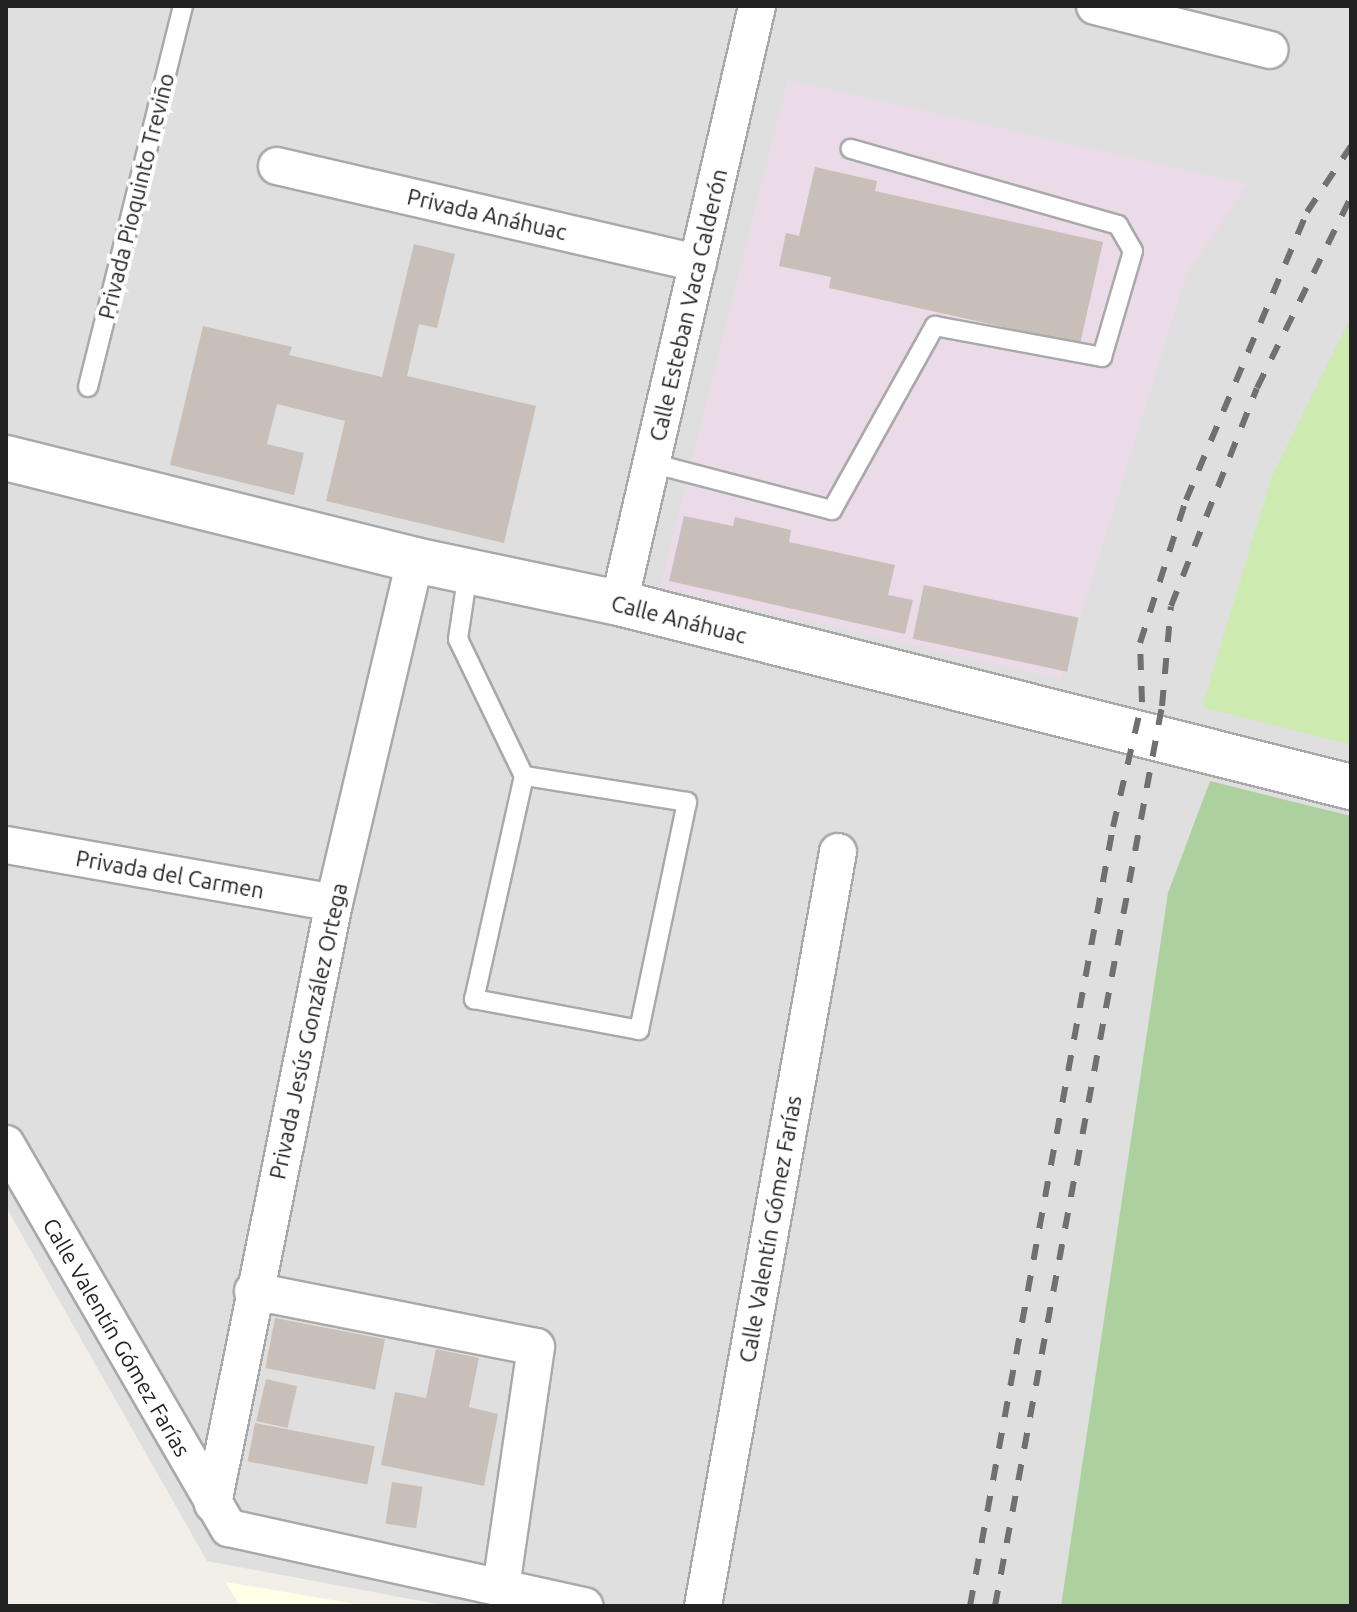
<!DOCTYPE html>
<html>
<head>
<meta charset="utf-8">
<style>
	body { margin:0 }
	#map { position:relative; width:1357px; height:1612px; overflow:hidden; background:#f2efe9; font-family:Ubuntu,sans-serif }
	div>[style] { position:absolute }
	.residential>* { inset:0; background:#e0dfdf }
	.industrial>* { inset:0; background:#ebdbe8 }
	.education>* { inset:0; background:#ffffe5 }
	.grass>* { inset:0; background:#cdebb0 }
	.forest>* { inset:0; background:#add19e }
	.building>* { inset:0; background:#c7bfb8; transform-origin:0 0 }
	.roads { filter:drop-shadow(2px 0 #a9a9a9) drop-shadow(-2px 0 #a9a9a9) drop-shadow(0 2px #a9a9a9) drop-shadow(0 -2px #a9a9a9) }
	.service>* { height:18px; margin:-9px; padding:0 9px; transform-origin:9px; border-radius:9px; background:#fff }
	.minor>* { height:36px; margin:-18px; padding:0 18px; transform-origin:18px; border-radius:18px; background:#fff }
	.tertiary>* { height:44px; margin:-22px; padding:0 22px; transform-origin:22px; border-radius:22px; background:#fff }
	.rail>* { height:6px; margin-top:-3px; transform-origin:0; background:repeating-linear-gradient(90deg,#707070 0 16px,transparent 0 32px) }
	span { translate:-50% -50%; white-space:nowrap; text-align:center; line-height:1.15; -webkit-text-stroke:8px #fff; paint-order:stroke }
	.street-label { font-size:22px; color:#222 }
	.frame { position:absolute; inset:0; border:8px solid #222; pointer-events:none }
</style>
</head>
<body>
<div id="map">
	<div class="residential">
		<i style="clip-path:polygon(6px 6px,1351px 6px,1351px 1606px,448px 1606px,207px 1561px,6px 1207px)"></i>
	</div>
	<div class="industrial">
		<i style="clip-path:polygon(788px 80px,1247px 184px,1186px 275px,1061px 679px,661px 587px)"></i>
	</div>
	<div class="education">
		<i style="clip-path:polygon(225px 1582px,368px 1606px,240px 1606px)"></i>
	</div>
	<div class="grass">
		<i style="clip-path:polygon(1351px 317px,1351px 745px,1202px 707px,1271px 478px)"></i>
	</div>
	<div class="forest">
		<i style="clip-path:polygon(1210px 781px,1351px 816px,1351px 1606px,1061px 1606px,1168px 893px)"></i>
	</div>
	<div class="building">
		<i style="clip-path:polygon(815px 167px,877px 181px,875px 191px,1103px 242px,1080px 344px,829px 288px,831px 277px,779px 266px,786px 233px,799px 236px)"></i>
		<i style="clip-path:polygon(414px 244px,455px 254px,437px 328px,419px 324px,407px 376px,536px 406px,504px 543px,326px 501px,345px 421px,277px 404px,267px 444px,304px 453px,294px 495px,170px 465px,203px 326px,292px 347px,289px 355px,382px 377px)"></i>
		<i style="clip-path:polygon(684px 516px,733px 526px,735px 517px,791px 530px,789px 542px,895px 565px,888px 595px,913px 600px,905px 634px,669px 581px)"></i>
		<i style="left:924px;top:585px;width:158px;height:55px;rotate:12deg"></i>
		<i style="left:275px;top:1318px;width:112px;height:51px;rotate:11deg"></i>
		<i style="clip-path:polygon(436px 1349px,479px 1358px,469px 1407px,498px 1414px,484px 1486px,381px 1465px,395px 1392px,426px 1398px)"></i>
		<i style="left:266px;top:1379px;width:32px;height:43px;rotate:13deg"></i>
		<i style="left:255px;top:1423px;width:122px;height:39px;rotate:11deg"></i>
		<i style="left:392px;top:1482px;width:31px;height:42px;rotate:9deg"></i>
	</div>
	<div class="roads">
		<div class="service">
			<i style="left:88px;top:387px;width:393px;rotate:-76deg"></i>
			<i style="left:651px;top:463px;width:187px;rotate:14.6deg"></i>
			<i style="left:832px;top:510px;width:211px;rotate:-60.8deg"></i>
			<i style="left:935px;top:326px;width:170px;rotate:10.5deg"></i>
			<i style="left:1102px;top:357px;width:110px;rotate:-73.7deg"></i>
			<i style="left:1133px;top:251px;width:30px;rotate:-120deg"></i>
			<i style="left:1118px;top:225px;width:278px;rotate:-164.1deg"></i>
			<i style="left:468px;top:572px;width:68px;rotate:98.5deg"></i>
			<i style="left:458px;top:639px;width:152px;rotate:64.3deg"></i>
			<i style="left:524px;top:776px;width:229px;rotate:102.6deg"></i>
			<i style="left:474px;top:999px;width:168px;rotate:10.6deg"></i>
			<i style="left:639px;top:1030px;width:233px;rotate:-78.1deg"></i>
			<i style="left:687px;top:802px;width:165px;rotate:-170.9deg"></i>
		</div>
		<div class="minor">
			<i style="left:1095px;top:6px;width:180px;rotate:14.1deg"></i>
			<i style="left:277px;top:166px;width:432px;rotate:13deg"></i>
			<i style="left:619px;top:603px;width:613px;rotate:-76.98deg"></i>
			<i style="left:6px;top:845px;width:333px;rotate:10deg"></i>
			<i style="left:6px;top:1144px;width:444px;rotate:59.9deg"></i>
			<i style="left:229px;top:1528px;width:364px;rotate:12.4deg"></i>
			<i style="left:253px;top:1291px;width:288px;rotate:11.2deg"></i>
			<i style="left:536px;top:1347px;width:243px;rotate:98.3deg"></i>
			<i style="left:213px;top:1504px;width:613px;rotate:-78.62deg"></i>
			<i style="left:334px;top:903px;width:352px;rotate:-76.7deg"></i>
			<i style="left:703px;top:1606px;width:766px;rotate:-79.85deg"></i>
		</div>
		<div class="tertiary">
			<i style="left:6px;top:458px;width:422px;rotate:14deg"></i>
			<i style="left:415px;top:560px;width:208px;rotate:11.9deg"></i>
			<i style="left:619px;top:603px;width:755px;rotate:14.11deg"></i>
		</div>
	</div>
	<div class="rail">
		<i style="left:970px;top:1606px;width:792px;rotate:-79.6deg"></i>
		<i style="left:1113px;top:827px;width:128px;rotate:-76.9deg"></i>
		<i style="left:1142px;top:702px;width:59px;rotate:-91.9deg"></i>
		<i style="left:1140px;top:643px;width:150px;rotate:-72.2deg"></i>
		<i style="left:1186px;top:500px;width:312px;rotate:-67.2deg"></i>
		<i style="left:1307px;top:212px;width:79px;rotate:-56.3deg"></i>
		<i style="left:995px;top:1606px;width:915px;rotate:-79.49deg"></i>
		<i style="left:1162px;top:706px;width:100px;rotate:-84.9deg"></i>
		<i style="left:1171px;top:606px;width:234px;rotate:-68.5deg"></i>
		<i style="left:1257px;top:388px;width:213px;rotate:-63.8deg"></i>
	</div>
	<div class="street-label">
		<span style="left:136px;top:196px;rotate:-76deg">Privada Pioquinto Treviño</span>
		<span style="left:487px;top:214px;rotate:13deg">Privada Anáhuac</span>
		<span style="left:688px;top:305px;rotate:-77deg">Calle Esteban Vaca Calderón</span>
		<span style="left:679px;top:619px;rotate:14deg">Calle Anáhuac</span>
		<span style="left:170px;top:874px;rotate:10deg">Privada del Carmen</span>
		<span style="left:308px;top:1031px;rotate:-78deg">Privada Jesús González Ortega</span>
		<span style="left:770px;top:1229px;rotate:-80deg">Calle Valentín Gómez Farías</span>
		<span style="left:117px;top:1337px;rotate:60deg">Calle Valentín Gómez Farías</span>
	</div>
	<div class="frame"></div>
</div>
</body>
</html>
